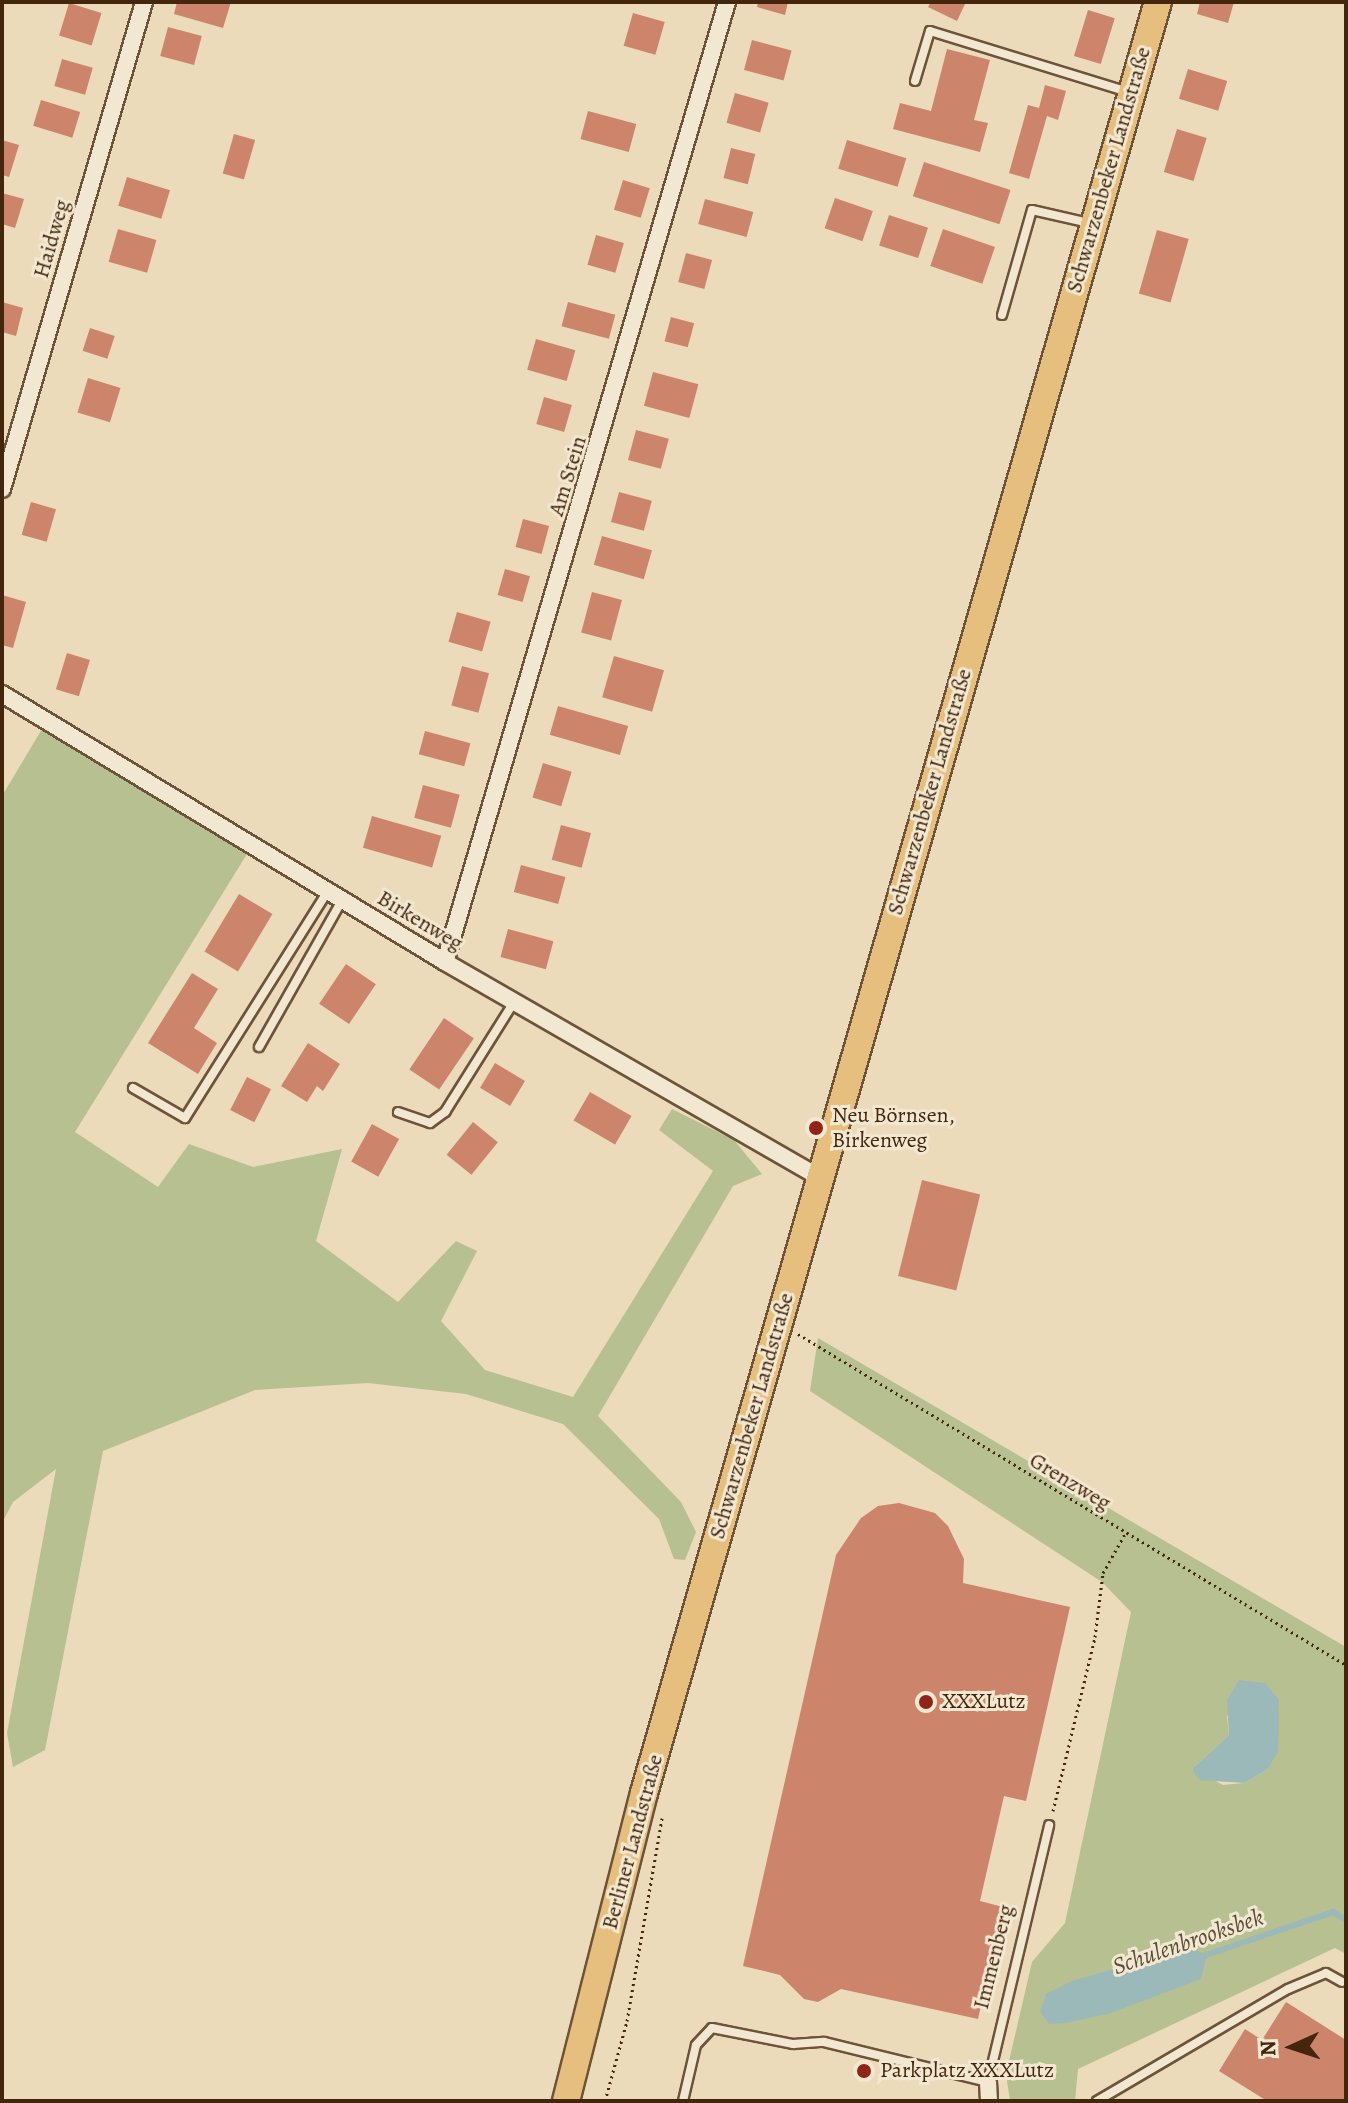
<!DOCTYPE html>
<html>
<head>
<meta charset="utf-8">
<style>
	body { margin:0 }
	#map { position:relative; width:1348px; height:2103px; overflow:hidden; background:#ebdbba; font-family:Alegreya,serif }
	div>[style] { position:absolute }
	.green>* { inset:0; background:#b7c090 }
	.water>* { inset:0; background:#9bb9b8 }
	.stream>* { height:6px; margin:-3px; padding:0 3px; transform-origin:3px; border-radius:3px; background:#9bb9b8 }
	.building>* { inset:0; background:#cc856b; transform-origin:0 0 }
	.path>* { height:3px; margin-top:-1.5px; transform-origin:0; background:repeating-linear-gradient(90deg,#44260c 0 2px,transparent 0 6px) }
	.roads { filter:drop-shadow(2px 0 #6e5338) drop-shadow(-2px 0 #6e5338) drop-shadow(0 2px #6e5338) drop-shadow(0 -2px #6e5338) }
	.service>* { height:8px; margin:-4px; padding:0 4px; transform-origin:4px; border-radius:4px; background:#f2e8d2 }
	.minor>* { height:16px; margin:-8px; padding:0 8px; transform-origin:8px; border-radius:8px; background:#f2e8d2 }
	.primary>* { height:26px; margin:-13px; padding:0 13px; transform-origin:13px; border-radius:13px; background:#e6be7d }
	.dots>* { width:22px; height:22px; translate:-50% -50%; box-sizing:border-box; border:4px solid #f2e8d2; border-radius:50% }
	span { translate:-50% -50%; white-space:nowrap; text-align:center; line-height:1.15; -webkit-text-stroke:6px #f2e8d2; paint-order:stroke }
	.street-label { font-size:22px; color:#44260c }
	.poi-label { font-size:22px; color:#44260c }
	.left { translate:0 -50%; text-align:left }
	.water-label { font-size:24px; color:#5a4b37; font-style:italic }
	.frame { position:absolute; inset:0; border:4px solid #44260c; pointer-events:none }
	.north { position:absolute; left:1252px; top:2007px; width:80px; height:80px; -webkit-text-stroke:6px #f2e8d2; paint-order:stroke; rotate:267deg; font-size:22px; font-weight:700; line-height:32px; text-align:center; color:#44260c }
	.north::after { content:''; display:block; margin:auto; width:28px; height:36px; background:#44260c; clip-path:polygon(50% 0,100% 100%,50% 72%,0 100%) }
</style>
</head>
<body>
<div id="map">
	<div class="green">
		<i style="clip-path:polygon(42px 729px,247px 854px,75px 1132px,158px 1187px,189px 1144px,253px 1167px,342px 1149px,316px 1241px,398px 1302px,456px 1241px,477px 1251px,441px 1321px,485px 1370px,573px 1397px,713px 1171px,659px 1130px,672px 1109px,734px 1140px,762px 1174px,733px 1186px,598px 1416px,681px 1502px,696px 1532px,685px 1560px,674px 1559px,659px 1519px,563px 1424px,466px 1394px,368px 1383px,255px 1390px,103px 1451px,45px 1750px,13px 1767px,7px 1733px,56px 1469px,13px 1502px,2px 1523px,2px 796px)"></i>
		<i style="clip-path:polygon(evenodd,818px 1338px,1346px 1647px,1346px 1954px,1335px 1948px,1078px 2069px,1075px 2101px,1010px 2101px,1006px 2074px,1032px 1962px,1065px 1923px,1131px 1612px,1102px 1582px,810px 1391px,818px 1338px,1227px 1715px,1267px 1770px,1244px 1783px,1223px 1785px,1192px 1769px,1229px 1735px,1227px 1715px)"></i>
	</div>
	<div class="water">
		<i style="clip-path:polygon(1239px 1680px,1265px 1683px,1279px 1700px,1278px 1752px,1267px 1770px,1244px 1783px,1199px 1780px,1192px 1769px,1229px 1735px,1227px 1700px)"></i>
		<i style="clip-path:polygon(1189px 1947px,1207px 1955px,1201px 1979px,1111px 2013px,1066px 2023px,1049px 2024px,1040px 2011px,1046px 1994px,1072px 1981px)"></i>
	</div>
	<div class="stream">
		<i style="left:1203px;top:1956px;width:137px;rotate:-18.7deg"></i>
		<i style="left:1333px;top:1912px;width:15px;rotate:32deg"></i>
	</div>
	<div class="building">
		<i style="clip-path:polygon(177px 2px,231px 2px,223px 28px,174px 14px)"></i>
		<i style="clip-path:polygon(758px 2px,788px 2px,785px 15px,757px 7px)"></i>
		<i style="clip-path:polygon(931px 2px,966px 2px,957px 21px,928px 7px)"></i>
		<i style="clip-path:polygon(1200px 2px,1234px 2px,1228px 23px,1197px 14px)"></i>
		<i style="left:69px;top:3px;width:34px;height:34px;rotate:17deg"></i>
		<i style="left:1088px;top:10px;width:28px;height:48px;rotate:17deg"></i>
		<i style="left:633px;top:13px;width:33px;height:34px;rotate:16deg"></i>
		<i style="left:168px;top:27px;width:35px;height:30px;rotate:15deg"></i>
		<i style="left:752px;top:40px;width:41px;height:31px;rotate:15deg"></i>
		<i style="clip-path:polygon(947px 49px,990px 60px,974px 120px,988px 123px,980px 152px,893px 129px,900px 103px,931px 111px)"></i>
		<i style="left:62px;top:59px;width:32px;height:28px;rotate:16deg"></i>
		<i style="left:1188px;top:69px;width:41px;height:31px;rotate:17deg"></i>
		<i style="clip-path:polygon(1045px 85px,1066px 91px,1058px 120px,1047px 116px,1029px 179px,1009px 173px,1028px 105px,1039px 108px)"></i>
		<i style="left:735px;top:93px;width:35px;height:31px;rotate:16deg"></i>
		<i style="left:41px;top:100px;width:41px;height:27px;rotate:17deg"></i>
		<i style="left:588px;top:111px;width:50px;height:29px;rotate:15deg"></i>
		<i style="left:1177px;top:129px;width:31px;height:45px;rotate:17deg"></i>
		<i style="left:234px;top:134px;width:22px;height:41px;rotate:16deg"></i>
		<i style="clip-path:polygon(2px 140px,19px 145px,9px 177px,2px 175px)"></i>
		<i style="left:847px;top:140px;width:62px;height:30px;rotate:17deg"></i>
		<i style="left:731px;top:148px;width:25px;height:31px;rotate:14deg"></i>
		<i style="left:924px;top:162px;width:91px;height:36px;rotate:18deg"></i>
		<i style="left:127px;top:177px;width:45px;height:30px;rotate:17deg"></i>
		<i style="left:623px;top:180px;width:28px;height:31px;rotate:17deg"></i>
		<i style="clip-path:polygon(2px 193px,24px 199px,15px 228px,2px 224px)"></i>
		<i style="left:835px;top:198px;width:40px;height:32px;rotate:19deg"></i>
		<i style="left:705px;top:199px;width:50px;height:26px;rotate:15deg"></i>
		<i style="left:889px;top:215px;width:41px;height:32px;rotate:18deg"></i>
		<i style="left:118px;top:229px;width:40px;height:34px;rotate:16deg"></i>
		<i style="left:943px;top:229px;width:55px;height:39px;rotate:19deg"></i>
		<i style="left:1157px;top:230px;width:33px;height:66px;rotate:16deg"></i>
		<i style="left:596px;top:235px;width:29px;height:31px;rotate:16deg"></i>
		<i style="left:686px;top:253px;width:27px;height:30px;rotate:15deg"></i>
		<i style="clip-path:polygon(2px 302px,23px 308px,16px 336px,2px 332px)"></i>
		<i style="left:568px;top:302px;width:49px;height:25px;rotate:15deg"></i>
		<i style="left:671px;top:317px;width:24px;height:25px;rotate:15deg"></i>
		<i style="left:90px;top:328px;width:26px;height:24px;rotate:18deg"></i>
		<i style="left:536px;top:339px;width:41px;height:32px;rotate:16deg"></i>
		<i style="left:653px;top:372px;width:47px;height:35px;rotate:15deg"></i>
		<i style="left:88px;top:378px;width:34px;height:36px;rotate:17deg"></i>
		<i style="left:544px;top:397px;width:29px;height:28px;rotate:16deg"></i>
		<i style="left:636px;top:430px;width:34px;height:31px;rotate:15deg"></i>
		<i style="left:619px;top:492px;width:34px;height:31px;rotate:15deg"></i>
		<i style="left:31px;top:502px;width:26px;height:34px;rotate:16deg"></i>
		<i style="left:523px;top:519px;width:27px;height:29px;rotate:15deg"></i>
		<i style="left:602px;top:536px;width:52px;height:30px;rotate:16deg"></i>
		<i style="left:505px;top:569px;width:26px;height:27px;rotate:16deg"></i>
		<i style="left:592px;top:592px;width:31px;height:42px;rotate:15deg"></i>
		<i style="clip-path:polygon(2px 595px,26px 602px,13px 648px,2px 645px)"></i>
		<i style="left:457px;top:612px;width:35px;height:31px;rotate:16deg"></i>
		<i style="left:67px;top:653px;width:24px;height:38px;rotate:17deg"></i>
		<i style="left:614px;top:656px;width:52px;height:43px;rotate:16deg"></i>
		<i style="left:462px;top:666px;width:28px;height:41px;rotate:15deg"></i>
		<i style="left:558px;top:706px;width:73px;height:30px;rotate:16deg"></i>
		<i style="left:425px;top:731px;width:47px;height:24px;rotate:15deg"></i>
		<i style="left:543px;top:763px;width:30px;height:36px;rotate:17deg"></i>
		<i style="left:423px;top:785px;width:38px;height:34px;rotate:15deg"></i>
		<i style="left:372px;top:816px;width:72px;height:33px;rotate:16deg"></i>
		<i style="left:561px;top:825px;width:31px;height:36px;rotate:15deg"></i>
		<i style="left:521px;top:865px;width:46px;height:28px;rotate:15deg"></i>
		<i style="left:239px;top:894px;width:39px;height:67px;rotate:31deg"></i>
		<i style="left:508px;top:929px;width:47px;height:29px;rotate:15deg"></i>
		<i style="left:346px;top:964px;width:36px;height:48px;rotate:34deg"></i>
		<i style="clip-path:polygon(192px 973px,218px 989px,194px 1028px,217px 1043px,198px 1074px,148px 1043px)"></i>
		<i style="left:444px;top:1018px;width:36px;height:62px;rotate:34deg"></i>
		<i style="clip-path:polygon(308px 1043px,340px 1064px,323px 1091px,317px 1086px,307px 1102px,281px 1086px)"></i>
		<i style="left:495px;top:1063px;width:35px;height:29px;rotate:31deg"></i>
		<i style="left:247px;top:1077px;width:27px;height:37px;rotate:27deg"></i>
		<i style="left:590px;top:1092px;width:48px;height:33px;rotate:30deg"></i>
		<i style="left:473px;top:1122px;width:32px;height:42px;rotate:39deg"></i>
		<i style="left:372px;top:1124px;width:31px;height:43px;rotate:29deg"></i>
		<i style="left:922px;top:1180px;width:60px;height:99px;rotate:14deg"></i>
		<i style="clip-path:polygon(899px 1503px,935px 1513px,948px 1526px,964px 1559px,963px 1583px,1070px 1607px,1026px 1801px,1004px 1796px,980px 1901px,1003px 1907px,978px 2019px,841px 1989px,818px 2002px,804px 1999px,780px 1975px,743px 1966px,836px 1555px,861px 1518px,878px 1506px)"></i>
		<i style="clip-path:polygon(1286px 2002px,1346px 2040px,1346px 2101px,1267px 2101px,1219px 2071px,1245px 2029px,1262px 2040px)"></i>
	</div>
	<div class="path">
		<i style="left:798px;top:1334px;width:640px;rotate:31.13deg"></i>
		<i style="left:1053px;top:1811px;width:179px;rotate:-76.4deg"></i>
		<i style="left:1095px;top:1637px;width:64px;rotate:-82.9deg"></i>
		<i style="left:1103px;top:1573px;width:45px;rotate:-60.6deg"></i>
		<i style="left:605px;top:2101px;width:83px;rotate:-74.6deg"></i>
		<i style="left:627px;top:2021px;width:206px;rotate:-80.2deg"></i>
	</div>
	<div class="roads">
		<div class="service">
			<i style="left:915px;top:81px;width:52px;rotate:-73.3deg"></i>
			<i style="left:930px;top:31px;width:207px;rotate:17.1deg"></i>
			<i style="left:1002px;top:315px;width:109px;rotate:-74.1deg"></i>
			<i style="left:1032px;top:210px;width:58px;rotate:12.8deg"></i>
			<i style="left:259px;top:1047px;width:169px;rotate:-60.5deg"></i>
			<i style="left:133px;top:1088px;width:60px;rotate:30deg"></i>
			<i style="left:185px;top:1118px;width:268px;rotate:-57.8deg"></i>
			<i style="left:398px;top:1112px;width:34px;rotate:19deg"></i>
			<i style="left:430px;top:1123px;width:19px;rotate:-36deg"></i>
			<i style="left:445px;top:1112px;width:130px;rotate:-57.9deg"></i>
			<i style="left:683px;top:2101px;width:57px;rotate:-76.9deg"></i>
			<i style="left:696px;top:2045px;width:23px;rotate:-47deg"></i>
			<i style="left:712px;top:2028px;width:83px;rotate:11.2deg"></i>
			<i style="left:793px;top:2044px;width:31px;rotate:-4deg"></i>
			<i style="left:824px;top:2042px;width:169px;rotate:13.7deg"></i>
			<i style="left:988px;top:2082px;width:264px;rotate:-76.6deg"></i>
			<i style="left:1097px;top:2101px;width:221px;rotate:-30.4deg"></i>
			<i style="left:1288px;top:1989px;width:41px;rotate:-22.8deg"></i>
			<i style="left:1326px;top:1973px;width:18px;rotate:29deg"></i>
		</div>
		<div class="minor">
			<i style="left:2px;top:489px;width:507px;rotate:-73.74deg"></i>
			<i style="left:2px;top:694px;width:518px;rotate:31.17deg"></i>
			<i style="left:445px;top:962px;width:433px;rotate:29.9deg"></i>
			<i style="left:445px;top:962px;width:1001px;rotate:-73.63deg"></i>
			<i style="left:988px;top:2082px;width:19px;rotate:87deg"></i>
		</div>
		<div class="primary">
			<i style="left:566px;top:2101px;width:318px;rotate:-75.8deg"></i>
			<i style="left:644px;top:1793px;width:1863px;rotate:-73.99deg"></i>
		</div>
	</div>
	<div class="dots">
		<i style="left:816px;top:1128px;background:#8f2418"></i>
		<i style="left:926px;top:1702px;background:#8f2418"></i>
		<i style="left:864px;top:2071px;background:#8f2418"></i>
	</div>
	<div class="street-label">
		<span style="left:1109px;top:170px;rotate:-74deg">Schwarzenbeker Landstraße</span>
		<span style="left:52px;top:239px;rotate:-74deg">Haidweg</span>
		<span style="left:568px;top:476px;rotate:-73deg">Am Stein</span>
		<span style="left:930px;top:792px;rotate:-74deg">Schwarzenbeker Landstraße</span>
		<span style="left:420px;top:921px;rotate:31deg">Birkenweg</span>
		<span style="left:752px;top:1416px;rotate:-74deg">Schwarzenbeker Landstraße</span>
		<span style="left:1070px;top:1482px;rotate:31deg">Grenzweg</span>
		<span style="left:633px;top:1842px;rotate:-75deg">Berliner Landstraße</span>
		<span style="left:994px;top:1957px;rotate:-76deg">Immenberg</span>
	</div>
	<div class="poi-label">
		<span class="left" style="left:832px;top:1128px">Neu Börnsen,<br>Birkenweg</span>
		<span class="left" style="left:942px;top:1702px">XXXLutz</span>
		<span class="left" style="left:880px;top:2071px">Parkplatz XXXLutz</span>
	</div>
	<div class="water-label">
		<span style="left:1188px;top:1942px;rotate:-19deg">Schulenbrooksbek</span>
	</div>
	<div class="frame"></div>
	<div class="north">N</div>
</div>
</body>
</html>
